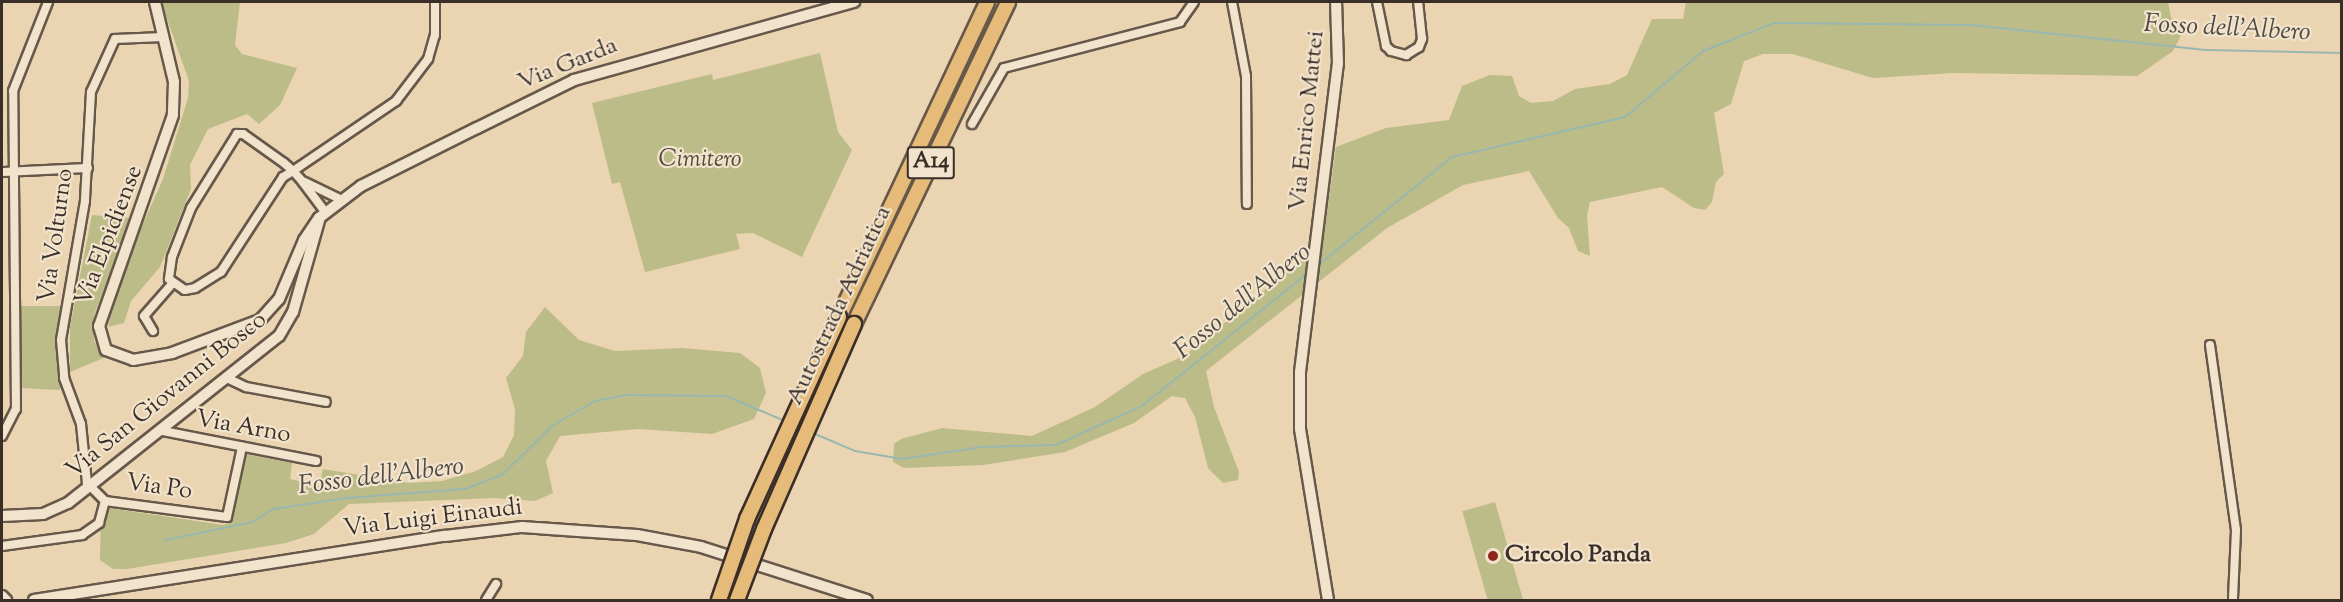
<!DOCTYPE html>
<html>
<head>
<meta charset="utf-8">
<style>
	body { margin:0 }
	#map { position:relative; width:2343px; height:602px; overflow:hidden; background:#ebd4b1; font-family:"Sorts Mill Goudy",serif }
	div>[style] { position:absolute }
	.green>* { inset:0; background:#bcbc88; transform-origin:0 0 }
	.stream>* { height:2px; margin:-1px; padding:0 1px; transform-origin:1px; border-radius:1px; background:#98b8af }
	.roads { filter:drop-shadow(2px 0 #66584a) drop-shadow(-2px 0 #66584a) drop-shadow(0 2px #66584a) drop-shadow(0 -2px #66584a) }
	.street>* { height:8px; margin:-4px; padding:0 4px; transform-origin:4px; border-radius:4px; background:#f2e3cc }
	.secondary>* { height:10px; margin:-5px; padding:0 5px; transform-origin:5px; border-radius:5px; background:#f2e3cc }
	.highway>* { height:14px; margin:-7px; padding:0 7px; transform-origin:7px; border-radius:7px; background:#e6ba78 }
	.bridges { filter:drop-shadow(2px 0 #3a2f28) drop-shadow(-2px 0 #3a2f28) drop-shadow(0 2px #3a2f28) drop-shadow(0 -2px #3a2f28) }
	.highway-bridge>* { height:14px; margin:-7px; padding:0 7px; transform-origin:7px; border-radius:7px; background:#e6ba78 }
	.dots>* { width:16px; height:16px; translate:-50% -50%; box-sizing:border-box; border:3px solid #f2e3cc; border-radius:50% }
	span { translate:-50% -50%; white-space:nowrap; text-align:center; line-height:1.15; -webkit-text-stroke:4.5px #f2e3cc; paint-order:stroke }
	.shield-label span { padding:2px 4px; background:#f2e3cc; border:2px solid; border-radius:4px; -webkit-text-stroke-width:0 }
	.shield-label { font-size:22px; color:#3a2f28; font-weight:700 }
	.street-label { font-size:24px; color:#3a2f28 }
	.park-label { font-size:24px; color:#544b3b; font-style:italic }
	.poi-label { font-size:24px; color:#3a2f28; font-weight:700 }
	.left { translate:0 -50%; text-align:left }
	.water-label { font-size:26px; color:#4d4a43; font-style:italic }
	.frame { position:absolute; inset:0; border:3px solid #3a2f28; pointer-events:none }
</style>
</head>
<body>
<div id="map">
	<div class="green">
		<i style="clip-path:polygon(161px 2px,240px 2px,235px 45px,242px 54px,297px 68px,280px 105px,259px 124px,247px 114px,208px 129px,190px 165px,191px 189px,160px 267px,131px 301px,124px 323px,108px 327px,117px 282px,163px 179px,188px 98px,189px 81px)"></i>
		<i style="clip-path:polygon(1686px 2px,2168px 2px,2171px 18px,2186px 26px,2173px 51px,2137px 76px,1953px 73px,1873px 78px,1793px 54px,1763px 54px,1744px 61px,1731px 104px,1714px 113px,1724px 174px,1716px 182px,1712px 202px,1705px 210px,1694px 208px,1662px 187px,1590px 202px,1587px 216px,1590px 256px,1578px 251px,1569px 228px,1558px 218px,1529px 171px,1463px 185px,1387px 228px,1206px 371px,1214px 407px,1239px 472px,1238px 480px,1223px 483px,1208px 468px,1195px 417px,1185px 398px,1172px 396px,1134px 423px,1065px 452px,983px 465px,904px 468px,893px 462px,894px 444px,901px 439px,942px 428px,1032px 436px,1095px 407px,1143px 374px,1184px 356px,1323px 242px,1336px 147px,1386px 128px,1449px 120px,1462px 86px,1490px 75px,1512px 76px,1519px 96px,1531px 103px,1553px 101px,1575px 89px,1610px 84px,1627px 75px,1652px 19px,1683px 19px)"></i>
		<i style="clip-path:polygon(820px 53px,838px 132px,852px 150px,802px 257px,753px 233px,736px 234px,740px 249px,645px 272px,620px 182px,612px 184px,592px 103px,712px 74px,713px 80px)"></i>
		<i style="clip-path:polygon(92px 215px,132px 218px,94px 315px,94px 341px,106px 357px,70px 372px,70px 327px)"></i>
		<i style="clip-path:polygon(20px 306px,62px 306px,56px 348px,62px 387px,59px 390px,20px 388px)"></i>
		<i style="clip-path:polygon(545px 307px,579px 340px,615px 351px,682px 348px,740px 353px,760px 368px,766px 393px,754px 419px,712px 434px,638px 429px,560px 436px,546px 461px,553px 493px,535px 501px,494px 498px,349px 504px,314px 534px,286px 543px,127px 569px,113px 569px,100px 560px,101px 507px,224px 525px,230px 521px,245px 454px,292px 463px,290px 479px,319px 486px,323px 469px,409px 483px,442px 481px,476px 471px,503px 457px,514px 435px,515px 409px,506px 378px,523px 356px,526px 332px)"></i>
		<i style="left:1495px;top:502px;width:102px;height:34px;rotate:74deg"></i>
	</div>
	<div class="stream">
		<i style="left:1317px;top:266px;width:174px;rotate:-38.9deg"></i>
		<i style="left:1452px;top:157px;width:178px;rotate:-13deg"></i>
		<i style="left:1625px;top:117px;width:102px;rotate:-40.2deg"></i>
		<i style="left:1703px;top:51px;width:76px;rotate:-21.5deg"></i>
		<i style="left:1774px;top:23px;width:197px;rotate:0.6deg"></i>
		<i style="left:1971px;top:25px;width:236px;rotate:6.1deg"></i>
		<i style="left:2206px;top:50px;width:136px;rotate:1.3deg"></i>
		<i style="left:813px;top:433px;width:46px;rotate:23.2deg"></i>
		<i style="left:855px;top:451px;width:48px;rotate:9.7deg"></i>
		<i style="left:902px;top:459px;width:81px;rotate:-8.5deg"></i>
		<i style="left:982px;top:447px;width:74px;rotate:-1.5deg"></i>
		<i style="left:1056px;top:445px;width:94px;rotate:-24.4deg"></i>
		<i style="left:1142px;top:406px;width:213px;rotate:-38.7deg"></i>
		<i style="left:166px;top:540px;width:88px;rotate:-11.8deg"></i>
		<i style="left:252px;top:522px;width:26px;rotate:-31deg"></i>
		<i style="left:274px;top:509px;width:73px;rotate:-8.7deg"></i>
		<i style="left:346px;top:498px;width:119px;rotate:-4.3deg"></i>
		<i style="left:465px;top:489px;width:40px;rotate:-21deg"></i>
		<i style="left:502px;top:475px;width:70px;rotate:-44.4deg"></i>
		<i style="left:552px;top:426px;width:50px;rotate:-30.2deg"></i>
		<i style="left:595px;top:401px;width:33px;rotate:-11deg"></i>
		<i style="left:627px;top:395px;width:99px;rotate:0.6deg"></i>
		<i style="left:726px;top:396px;width:64px;rotate:23deg"></i>
	</div>
	<div class="roads">
		<div class="street">
			<i style="left:1232px;top:2px;width:75px;rotate:79.3deg"></i>
			<i style="left:1246px;top:76px;width:128px;rotate:89.6deg"></i>
			<i style="left:1377px;top:2px;width:45px;rotate:78.4deg"></i>
			<i style="left:1386px;top:46px;width:7px;rotate:45deg"></i>
			<i style="left:1391px;top:51px;width:16px;rotate:15deg"></i>
			<i style="left:1406px;top:55px;width:15px;rotate:-32deg"></i>
			<i style="left:1419px;top:47px;width:9px;rotate:-69deg"></i>
			<i style="left:1422px;top:39px;width:37px;rotate:-96deg"></i>
			<i style="left:163px;top:37px;width:48px;rotate:177.6deg"></i>
			<i style="left:115px;top:39px;width:58px;rotate:114.4deg"></i>
			<i style="left:91px;top:92px;width:109px;rotate:93.2deg"></i>
			<i style="left:85px;top:201px;width:141px;rotate:99.8deg"></i>
			<i style="left:61px;top:340px;width:38px;rotate:85deg"></i>
			<i style="left:64px;top:378px;width:49px;rotate:69.7deg"></i>
			<i style="left:81px;top:424px;width:59px;rotate:84.2deg"></i>
			<i style="left:87px;top:483px;width:25px;rotate:45deg"></i>
			<i style="left:105px;top:501px;width:123px;rotate:7.5deg"></i>
			<i style="left:227px;top:517px;width:72px;rotate:-77.9deg"></i>
			<i style="left:972px;top:124px;width:64px;rotate:-60.3deg"></i>
			<i style="left:1004px;top:68px;width:182px;rotate:-14.6deg"></i>
			<i style="left:1180px;top:22px;width:24px;rotate:-55deg"></i>
			<i style="left:2px;top:172px;width:86px;rotate:-2.7deg"></i>
			<i style="left:305px;top:182px;width:39px;rotate:26deg"></i>
			<i style="left:326px;top:213px;width:39px;rotate:-127deg"></i>
			<i style="left:303px;top:182px;width:15px;rotate:-132deg"></i>
			<i style="left:293px;top:171px;width:12px;rotate:-138deg"></i>
			<i style="left:284px;top:163px;width:50px;rotate:-144.7deg"></i>
			<i style="left:243px;top:134px;width:6px;rotate:180deg"></i>
			<i style="left:237px;top:134px;width:87px;rotate:121.9deg"></i>
			<i style="left:191px;top:208px;width:53px;rotate:111.2deg"></i>
			<i style="left:172px;top:257px;width:22px;rotate:98deg"></i>
			<i style="left:169px;top:279px;width:19px;rotate:35deg"></i>
			<i style="left:185px;top:290px;width:10px;rotate:-11deg"></i>
			<i style="left:195px;top:288px;width:31px;rotate:-32deg"></i>
			<i style="left:221px;top:272px;width:113px;rotate:-56.9deg"></i>
			<i style="left:283px;top:177px;width:12px;rotate:-31deg"></i>
			<i style="left:293px;top:171px;width:125px;rotate:-34.2deg"></i>
			<i style="left:396px;top:101px;width:53px;rotate:-52.7deg"></i>
			<i style="left:428px;top:59px;width:25px;rotate:-74deg"></i>
			<i style="left:435px;top:35px;width:33px;rotate:-90deg"></i>
			<i style="left:153px;top:331px;width:17px;rotate:-121deg"></i>
			<i style="left:144px;top:316px;width:43px;rotate:-48.8deg"></i>
			<i style="left:2210px;top:345px;width:187px;rotate:82deg"></i>
			<i style="left:2236px;top:530px;width:70px;rotate:92.5deg"></i>
			<i style="left:229px;top:379px;width:19px;rotate:25deg"></i>
			<i style="left:246px;top:387px;width:81px;rotate:10.6deg"></i>
			<i style="left:163px;top:431px;width:156px;rotate:11.1deg"></i>
			<i style="left:2px;top:436px;width:30px;rotate:-63deg"></i>
			<i style="left:16px;top:409px;width:318px;rotate:-90.5deg"></i>
			<i style="left:13px;top:91px;width:96px;rotate:-68.5deg"></i>
			<i style="left:2px;top:546px;width:81px;rotate:-7.8deg"></i>
			<i style="left:82px;top:535px;width:21px;rotate:-35deg"></i>
			<i style="left:99px;top:523px;width:23px;rotate:-75deg"></i>
			<i style="left:486px;top:600px;width:19px;rotate:-58deg"></i>
		</div>
		<div class="secondary">
			<i style="left:155px;top:2px;width:82px;rotate:76.6deg"></i>
			<i style="left:174px;top:82px;width:33px;rotate:92deg"></i>
			<i style="left:173px;top:115px;width:224px;rotate:109.3deg"></i>
			<i style="left:99px;top:326px;width:25px;rotate:74deg"></i>
			<i style="left:106px;top:350px;width:29px;rotate:20deg"></i>
			<i style="left:133px;top:360px;width:40px;rotate:-10deg"></i>
			<i style="left:172px;top:353px;width:94px;rotate:-20.6deg"></i>
			<i style="left:260px;top:320px;width:28px;rotate:-48deg"></i>
			<i style="left:279px;top:299px;width:64px;rotate:-67deg"></i>
			<i style="left:304px;top:240px;width:27px;rotate:-56deg"></i>
			<i style="left:319px;top:218px;width:53px;rotate:-37.3deg"></i>
			<i style="left:361px;top:186px;width:130px;rotate:-26.6deg"></i>
			<i style="left:477px;top:128px;width:108px;rotate:-26.3deg"></i>
			<i style="left:574px;top:80px;width:291px;rotate:-15.6deg"></i>
			<i style="left:2px;top:516px;width:41px;rotate:-2.8deg"></i>
			<i style="left:43px;top:514px;width:27px;rotate:-24deg"></i>
			<i style="left:68px;top:503px;width:269px;rotate:-38.4deg"></i>
			<i style="left:279px;top:336px;width:28px;rotate:-60deg"></i>
			<i style="left:293px;top:312px;width:95px;rotate:-74.1deg"></i>
			<i style="left:2px;top:596px;width:6px;rotate:45deg"></i>
			<i style="left:34px;top:600px;width:416px;rotate:-8.9deg"></i>
			<i style="left:445px;top:536px;width:78px;rotate:-6.7deg"></i>
			<i style="left:522px;top:527px;width:115px;rotate:4deg"></i>
			<i style="left:637px;top:535px;width:65px;rotate:10.6deg"></i>
			<i style="left:701px;top:547px;width:174px;rotate:17.7deg"></i>
			<i style="left:1328px;top:600px;width:173px;rotate:-99.3deg"></i>
			<i style="left:1300px;top:429px;width:57px;rotate:-90deg"></i>
			<i style="left:1300px;top:372px;width:310px;rotate:-83deg"></i>
			<i style="left:1338px;top:64px;width:62px;rotate:-91.8deg"></i>
		</div>
		<div class="highway">
			<i style="left:839px;top:317px;width:348px;rotate:-64.8deg"></i>
			<i style="left:854px;top:324px;width:357px;rotate:-64.4deg"></i>
		</div>
	</div>
	<div class="bridges">
		<div class="highway-bridge">
			<i style="left:719px;top:600px;width:86px;rotate:-70.9deg"></i>
			<i style="left:747px;top:519px;width:222px;rotate:-65.5deg"></i>
			<i style="left:737px;top:600px;width:76px;rotate:-69.2deg"></i>
			<i style="left:764px;top:529px;width:224px;rotate:-66.3deg"></i>
		</div>
	</div>
	<div class="dots">
		<i style="left:1493px;top:556px;background:#8f2418"></i>
	</div>
	<div class="shield-label">
		<span style="left:931px;top:163px">A14</span>
	</div>
	<div class="street-label">
		<span style="left:568px;top:65px;rotate:-22deg">Via Garda</span>
		<span style="left:1308px;top:121px;rotate:-84deg">Via Enrico Mattei</span>
		<span style="left:57px;top:236px;rotate:-82deg">Via Volturno</span>
		<span style="left:110px;top:236px;rotate:-69deg">Via Elpidiense</span>
		<span style="left:840px;top:306px;rotate:-65deg">Autostrada Adriatica</span>
		<span style="left:167px;top:396px;rotate:-39deg">Via San Giovanni Bosco</span>
		<span style="left:243px;top:428px;rotate:10deg">Via Arno</span>
		<span style="left:159px;top:488px;rotate:8deg">Via Po</span>
		<span style="left:433px;top:519px;rotate:-7deg">Via Luigi Einaudi</span>
	</div>
	<div class="park-label">
		<span style="left:700px;top:161px">Cimitero</span>
	</div>
	<div class="poi-label">
		<span class="left" style="left:1505px;top:556px">Circolo Panda</span>
	</div>
	<div class="water-label">
		<span style="left:2227px;top:29px;rotate:3deg">Fosso dell'Albero</span>
		<span style="left:1243px;top:302px;rotate:-39deg">Fosso dell'Albero</span>
		<span style="left:381px;top:477px;rotate:-7deg">Fosso dell'Albero</span>
	</div>
	<div class="frame"></div>
</div>
</body>
</html>
